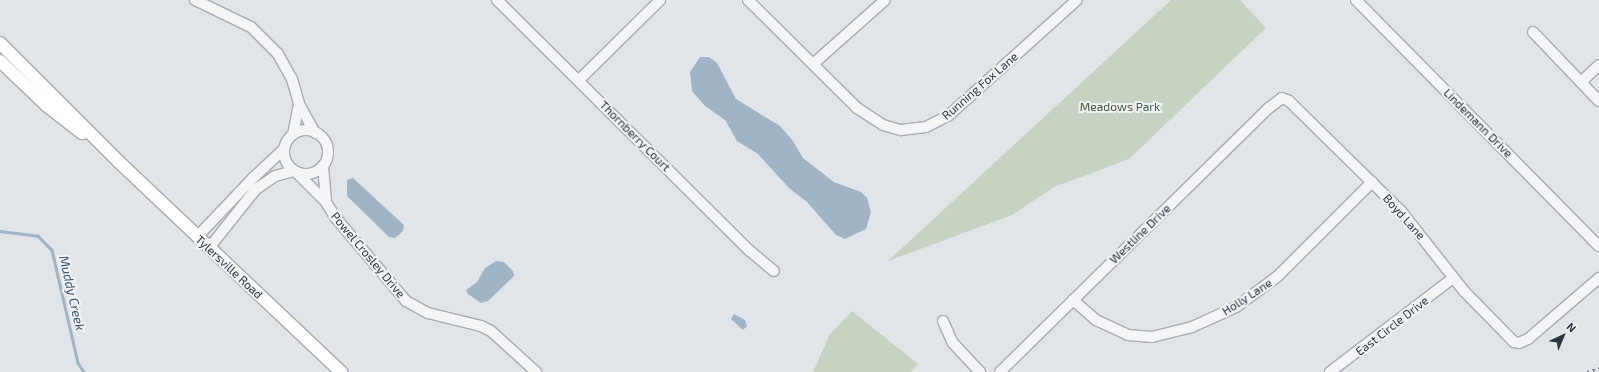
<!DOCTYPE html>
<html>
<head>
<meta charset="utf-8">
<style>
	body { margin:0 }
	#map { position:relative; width:1599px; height:372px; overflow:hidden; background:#e1e5e9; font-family:"Exo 2",sans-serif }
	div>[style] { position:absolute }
	.green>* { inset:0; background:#c8d2c3 }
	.water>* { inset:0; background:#a0b4c5 }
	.stream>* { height:2.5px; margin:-1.25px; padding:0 1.25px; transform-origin:1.25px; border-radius:1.25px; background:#a0b4c5 }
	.roads { filter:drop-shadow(1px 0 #a7acb3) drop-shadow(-1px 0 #a7acb3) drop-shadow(0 1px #a7acb3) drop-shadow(0 -1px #a7acb3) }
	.minor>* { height:10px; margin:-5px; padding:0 5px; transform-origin:5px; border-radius:5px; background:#f4f5f7 }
	.minor>.ring { margin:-5px; padding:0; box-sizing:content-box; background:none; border:10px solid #f4f5f7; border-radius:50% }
	.major>* { height:12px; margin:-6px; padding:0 6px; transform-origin:6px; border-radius:6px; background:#fff }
	.rail>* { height:2.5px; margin-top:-1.25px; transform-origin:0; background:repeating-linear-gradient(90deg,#7c8591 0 2px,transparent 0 6px) }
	span { translate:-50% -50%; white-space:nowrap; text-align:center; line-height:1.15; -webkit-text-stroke:4px #f1f3f6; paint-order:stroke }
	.street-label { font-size:12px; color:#2b343f }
	.park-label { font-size:12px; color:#42593a }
	.water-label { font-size:13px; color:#39556f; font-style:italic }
	.north { position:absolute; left:1543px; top:316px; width:40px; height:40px; -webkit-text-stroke:3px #f1f3f6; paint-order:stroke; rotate:44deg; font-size:11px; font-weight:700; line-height:16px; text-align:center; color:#2b343f }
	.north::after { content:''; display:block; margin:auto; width:14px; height:18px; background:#2b343f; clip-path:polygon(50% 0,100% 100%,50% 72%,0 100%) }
</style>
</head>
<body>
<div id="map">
	<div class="green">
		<i style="clip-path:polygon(1171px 0,1240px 0,1266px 28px,1129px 159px,1054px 187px,1012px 215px,888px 261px)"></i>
		<i style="clip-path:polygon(852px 311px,918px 364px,911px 372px,813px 372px,830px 334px)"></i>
	</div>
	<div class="water">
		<i style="clip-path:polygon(700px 57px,709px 57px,717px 63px,736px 99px,780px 126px,793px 141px,803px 158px,834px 182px,861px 192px,867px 198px,871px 212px,866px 229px,845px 239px,836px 235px,807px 202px,789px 188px,758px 154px,737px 141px,725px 120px,705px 106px,692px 91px,690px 72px)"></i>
		<i style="clip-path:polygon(353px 178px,404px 225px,403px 231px,395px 238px,389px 237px,347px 196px,347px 180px)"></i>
		<i style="clip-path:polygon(496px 261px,504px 262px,513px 271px,514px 276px,488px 301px,481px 303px,468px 294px,466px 290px,477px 282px,485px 268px)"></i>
		<i style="clip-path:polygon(734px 314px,745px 320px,747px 326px,743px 330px,731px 319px)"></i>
	</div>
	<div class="stream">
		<i style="left:0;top:231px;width:38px;rotate:7deg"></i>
		<i style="left:38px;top:236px;width:20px;rotate:45deg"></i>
		<i style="left:52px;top:250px;width:116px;rotate:77deg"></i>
		<i style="left:78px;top:363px;width:11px;rotate:56deg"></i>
	</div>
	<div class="roads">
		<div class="minor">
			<i style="left:195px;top:0;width:62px;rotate:25.7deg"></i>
			<i style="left:251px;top:27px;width:38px;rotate:45deg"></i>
			<i style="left:278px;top:54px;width:29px;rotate:61deg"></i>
			<i style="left:292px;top:79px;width:26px;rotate:74deg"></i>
			<i style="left:299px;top:104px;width:31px;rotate:101deg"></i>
			<i style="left:497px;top:0;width:356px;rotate:44.8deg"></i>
			<i style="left:750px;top:251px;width:31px;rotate:40deg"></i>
			<i style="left:748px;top:0;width:153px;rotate:44.7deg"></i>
			<i style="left:857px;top:108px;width:31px;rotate:33deg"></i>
			<i style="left:883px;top:125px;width:19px;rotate:16deg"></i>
			<i style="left:901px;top:130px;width:25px;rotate:-7deg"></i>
			<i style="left:926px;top:127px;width:25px;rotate:-27deg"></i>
			<i style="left:948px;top:116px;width:173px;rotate:-42deg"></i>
			<i style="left:1356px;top:0;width:346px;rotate:45.4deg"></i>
			<i style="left:1533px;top:32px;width:95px;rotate:46.3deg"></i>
			<i style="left:813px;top:64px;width:96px;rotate:-41.6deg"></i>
			<i style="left:579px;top:80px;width:114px;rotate:-44.6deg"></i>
			<i style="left:1581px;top:82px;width:25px;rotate:-43deg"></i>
			<i style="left:299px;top:104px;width:33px;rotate:61deg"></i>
			<i class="ring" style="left:284px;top:130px;width:34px;height:34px"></i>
			<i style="left:323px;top:166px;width:36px;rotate:85deg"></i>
			<i style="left:297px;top:173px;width:41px;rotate:45deg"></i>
			<i style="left:326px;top:202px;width:17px;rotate:59deg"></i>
			<i style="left:335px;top:217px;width:110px;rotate:49.8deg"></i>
			<i style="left:406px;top:301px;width:25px;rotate:29deg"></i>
			<i style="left:428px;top:313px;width:55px;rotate:13.8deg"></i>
			<i style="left:481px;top:326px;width:11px;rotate:27deg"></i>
			<i style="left:491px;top:331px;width:61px;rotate:42.3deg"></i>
			<i style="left:197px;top:237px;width:81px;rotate:-46.5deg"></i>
			<i style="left:253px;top:178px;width:42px;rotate:-43.1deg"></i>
			<i style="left:209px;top:248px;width:75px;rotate:-51.5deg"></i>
			<i style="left:256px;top:189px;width:23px;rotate:-34deg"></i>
			<i style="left:275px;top:176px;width:20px;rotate:-15deg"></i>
			<i style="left:1073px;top:300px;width:30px;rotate:41deg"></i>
			<i style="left:1096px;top:320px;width:35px;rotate:25deg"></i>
			<i style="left:1128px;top:335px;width:24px;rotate:5deg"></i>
			<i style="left:1152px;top:337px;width:41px;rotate:-14deg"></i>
			<i style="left:1192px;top:327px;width:48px;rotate:-24.4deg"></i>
			<i style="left:1236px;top:307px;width:52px;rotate:-36.4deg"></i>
			<i style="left:1278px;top:276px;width:133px;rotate:-45deg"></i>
			<i style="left:943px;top:321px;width:24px;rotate:66deg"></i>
			<i style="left:953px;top:343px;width:40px;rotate:47deg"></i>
			<i style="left:1000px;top:372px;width:377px;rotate:-44.5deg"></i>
			<i style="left:1269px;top:108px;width:16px;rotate:-38deg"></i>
			<i style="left:1282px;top:98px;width:8px;rotate:23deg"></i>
			<i style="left:1289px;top:101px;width:157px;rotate:44.5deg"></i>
			<i style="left:1401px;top:211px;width:102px;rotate:51.8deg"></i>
			<i style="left:1464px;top:291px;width:71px;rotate:45.6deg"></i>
			<i style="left:1514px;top:342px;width:5px;rotate:11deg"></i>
			<i style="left:1519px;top:343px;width:10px;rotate:-24deg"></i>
			<i style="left:1528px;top:339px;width:94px;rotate:-40.7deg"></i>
			<i style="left:1330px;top:372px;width:155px;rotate:-37.4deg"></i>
		</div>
		<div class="major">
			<i style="left:0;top:43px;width:168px;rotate:45deg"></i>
			<i style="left:119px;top:162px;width:306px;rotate:43.4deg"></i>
			<i style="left:0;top:61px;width:64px;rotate:43.7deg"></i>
			<i style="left:46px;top:105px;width:46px;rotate:37.9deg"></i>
		</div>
	</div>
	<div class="rail">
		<i style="left:1587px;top:372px;width:13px;rotate:-18deg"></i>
	</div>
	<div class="street-label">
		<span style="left:980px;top:86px;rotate:-41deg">Running Fox Lane</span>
		<span style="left:1478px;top:123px;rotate:45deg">Lindemann Drive</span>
		<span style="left:635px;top:136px;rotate:45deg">Thornberry Court</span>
		<span style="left:1404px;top:217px;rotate:48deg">Boyd Lane</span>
		<span style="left:1140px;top:234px;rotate:-44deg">Westline Drive</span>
		<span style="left:368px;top:255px;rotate:50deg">Powel Crosley Drive</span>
		<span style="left:229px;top:267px;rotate:43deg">Tylersville Road</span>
		<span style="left:1247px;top:297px;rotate:-33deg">Holly Lane</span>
		<span style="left:1392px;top:326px;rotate:-38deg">East Circle Drive</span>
	</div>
	<div class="park-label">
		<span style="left:1120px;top:107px">Meadows Park</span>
	</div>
	<div class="water-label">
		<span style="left:72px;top:293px;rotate:77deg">Muddy Creek</span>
	</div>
	<div class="north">N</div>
</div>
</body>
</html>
